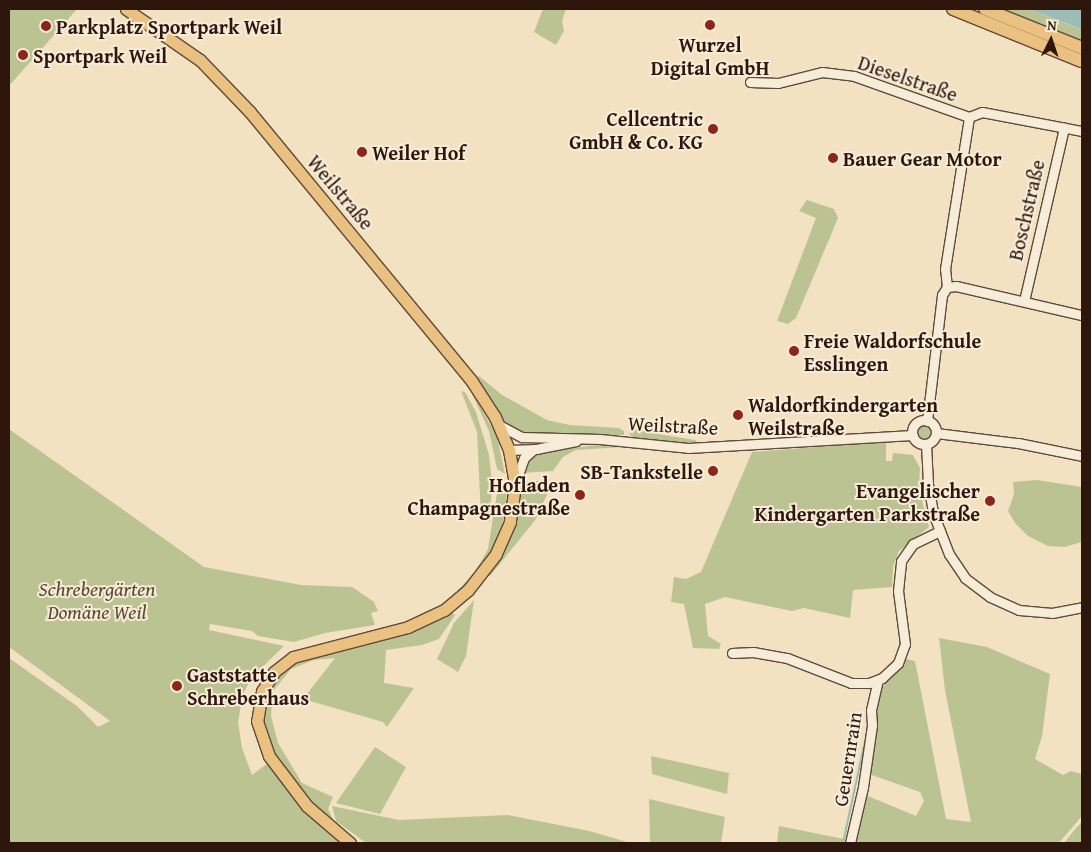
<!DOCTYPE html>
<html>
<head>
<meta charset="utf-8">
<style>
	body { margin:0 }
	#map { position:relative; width:1091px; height:852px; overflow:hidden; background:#f3e2c2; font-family:"Gentium Book Plus",serif }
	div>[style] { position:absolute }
	.green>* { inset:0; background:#bbc393 }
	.round { border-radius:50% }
	.water>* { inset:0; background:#9bbdb5 }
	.stream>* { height:2px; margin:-1px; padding:0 1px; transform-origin:1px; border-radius:1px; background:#9bbdb5 }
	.roads { filter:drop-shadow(1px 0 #5f493a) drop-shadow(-1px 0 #5f493a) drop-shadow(0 1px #5f493a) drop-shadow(0 -1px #5f493a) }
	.minor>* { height:9px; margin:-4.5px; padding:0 4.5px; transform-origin:4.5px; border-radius:4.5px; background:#f7ecd7 }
	.minor>.ring { margin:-4.5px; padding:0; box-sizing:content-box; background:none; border:9px solid #f7ecd7; border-radius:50% }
	.major>* { height:11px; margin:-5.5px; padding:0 5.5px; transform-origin:5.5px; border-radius:5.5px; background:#eac181 }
	.highway>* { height:12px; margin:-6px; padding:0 6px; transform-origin:6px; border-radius:6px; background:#eac181 }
	.dots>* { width:14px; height:14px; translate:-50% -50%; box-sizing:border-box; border:2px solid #f7ecd7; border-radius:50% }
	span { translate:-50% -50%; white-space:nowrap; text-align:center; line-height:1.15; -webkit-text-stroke:4px #f7ecd7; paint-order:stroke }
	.poi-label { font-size:20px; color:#2e160d; font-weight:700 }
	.left { translate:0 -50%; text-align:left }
	.right { translate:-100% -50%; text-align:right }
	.street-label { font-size:20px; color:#2e160d }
	.park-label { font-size:20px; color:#584a35; font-style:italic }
	.frame { position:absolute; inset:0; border:10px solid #2e160d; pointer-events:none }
	.north { position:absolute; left:1026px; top:15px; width:50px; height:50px; -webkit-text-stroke:4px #f7ecd7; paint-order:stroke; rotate:4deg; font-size:14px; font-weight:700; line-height:20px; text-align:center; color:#2e160d }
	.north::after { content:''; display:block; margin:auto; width:18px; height:22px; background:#2e160d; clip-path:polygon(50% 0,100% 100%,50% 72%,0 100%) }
</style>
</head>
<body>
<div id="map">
	<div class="green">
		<i style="clip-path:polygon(9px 9px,77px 9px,9px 86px)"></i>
		<i style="clip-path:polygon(543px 9px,566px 9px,562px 21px,564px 31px,556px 45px,534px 32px)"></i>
		<i style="clip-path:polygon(1003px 9px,1029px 9px,1082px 30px,1082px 41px)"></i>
		<i style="clip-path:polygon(807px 200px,834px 209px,838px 218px,796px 318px,788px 324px,777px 321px,816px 218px,799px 211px)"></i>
		<i style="clip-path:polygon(479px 376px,502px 395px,547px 420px,570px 425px,619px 428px,624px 431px,624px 435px,525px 435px,509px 428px,477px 378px)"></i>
		<i style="clip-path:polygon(469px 387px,497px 436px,505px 474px,497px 469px,489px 431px)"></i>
		<i style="clip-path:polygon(461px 391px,465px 392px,476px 412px,489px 455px,492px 482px,490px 522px,481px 516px,477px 432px)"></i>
		<i class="round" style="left:917px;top:425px;width:14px;height:14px"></i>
		<i style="clip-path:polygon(9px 429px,204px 567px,301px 585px,352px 587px,374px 602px,378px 611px,371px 613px,375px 625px,325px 633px,294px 642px,258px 636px,252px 631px,210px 624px,209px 630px,284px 646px,252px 677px,243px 694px,238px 722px,242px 748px,252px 775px,268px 763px,344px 843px,9px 843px,9px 658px,77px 706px,98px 727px,110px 721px,9px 647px)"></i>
		<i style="clip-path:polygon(634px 430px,695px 440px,697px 442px,677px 444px,633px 439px,629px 433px)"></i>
		<i style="clip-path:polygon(879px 442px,886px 443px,886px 461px,892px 461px,893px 453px,913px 455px,920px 468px,919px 489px,929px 527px,899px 551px,893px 567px,892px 587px,853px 590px,850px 618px,804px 608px,792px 611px,725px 597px,705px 604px,708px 636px,721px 644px,719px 649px,693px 648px,684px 604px,671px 602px,674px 577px,686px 579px,701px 572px,752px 452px)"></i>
		<i style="clip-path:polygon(606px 444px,623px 447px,576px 450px,563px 457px,553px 471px,523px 473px,525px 461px,538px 452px)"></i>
		<i style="clip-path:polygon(1037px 480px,1082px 487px,1082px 542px,1064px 547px,1048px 546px,1028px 536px,1015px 523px,1008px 511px,1014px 494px,1013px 482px)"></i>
		<i style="clip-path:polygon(506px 481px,507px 509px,495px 546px,460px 592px,458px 590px,475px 572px,488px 549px,498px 487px)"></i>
		<i style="clip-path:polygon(523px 481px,546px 481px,549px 490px,536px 519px,490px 576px,488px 574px,512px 533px)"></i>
		<i style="clip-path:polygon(474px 600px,466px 656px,458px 672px,437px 659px,454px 623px)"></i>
		<i style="clip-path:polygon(449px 610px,455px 615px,439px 639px,422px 645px,386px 650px,384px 683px,414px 688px,387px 727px,383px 722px,303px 699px,335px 658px,314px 660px,291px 669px,273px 691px,271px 716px,278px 743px,302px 783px,333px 797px,328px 809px,335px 823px,320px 815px,271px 751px,262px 723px,263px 698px,273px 680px,297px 660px)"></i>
		<i style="clip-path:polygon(939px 638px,987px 647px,1050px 674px,1042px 736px,1035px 759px,1063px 775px,1071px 771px,1082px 774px,1082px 816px,1059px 843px,853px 843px,863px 794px,916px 816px,924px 801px,920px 792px,866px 773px,880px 690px,906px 659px,915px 661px,946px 819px,971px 822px,945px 690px)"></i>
		<i style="clip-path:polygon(375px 747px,406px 767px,380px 814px,336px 803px)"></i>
		<i style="clip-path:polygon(651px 756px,729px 773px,727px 794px,652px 774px)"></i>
		<i style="clip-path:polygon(649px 799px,725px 817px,721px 843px,650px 843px)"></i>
		<i style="clip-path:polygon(332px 806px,399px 820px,508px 815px,589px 831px,631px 843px,366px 843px,336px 821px)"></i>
		<i style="clip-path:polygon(1082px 822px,1082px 843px,1064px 843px,1076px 828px)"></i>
		<i style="clip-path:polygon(779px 826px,844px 839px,843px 843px,777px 843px)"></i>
	</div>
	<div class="water">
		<i style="clip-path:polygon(1029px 9px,1082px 9px,1082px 30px,1073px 26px)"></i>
	</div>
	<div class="stream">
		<i style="left:843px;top:843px;width:114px;rotate:-77.8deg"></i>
	</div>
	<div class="roads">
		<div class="minor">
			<i style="left:750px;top:82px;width:28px;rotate:2deg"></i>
			<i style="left:778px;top:83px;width:45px;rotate:-14deg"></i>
			<i style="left:822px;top:72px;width:32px;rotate:7deg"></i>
			<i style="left:854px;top:76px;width:122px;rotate:19.6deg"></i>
			<i style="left:969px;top:117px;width:14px;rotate:-21deg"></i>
			<i style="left:982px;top:112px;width:102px;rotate:10.8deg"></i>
			<i style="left:947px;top:287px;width:9px;rotate:-6deg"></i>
			<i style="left:956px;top:286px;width:129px;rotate:13deg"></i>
			<i style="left:1024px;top:301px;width:178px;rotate:-77deg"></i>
			<i class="ring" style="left:912px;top:420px;width:15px;height:15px"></i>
			<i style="left:927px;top:421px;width:127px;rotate:-83.2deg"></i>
			<i style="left:942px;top:295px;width:9px;rotate:-58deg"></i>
			<i style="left:947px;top:287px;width:18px;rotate:-96deg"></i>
			<i style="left:945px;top:269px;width:154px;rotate:-81deg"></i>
			<i style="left:499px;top:425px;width:26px;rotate:28deg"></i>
			<i style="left:522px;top:437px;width:78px;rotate:1.5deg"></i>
			<i style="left:600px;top:439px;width:88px;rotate:5.8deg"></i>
			<i style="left:688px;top:448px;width:225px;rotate:-3.3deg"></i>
			<i style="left:936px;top:433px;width:83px;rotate:7deg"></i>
			<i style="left:1018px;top:443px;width:65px;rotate:11.5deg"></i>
			<i style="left:926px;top:444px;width:40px;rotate:87.1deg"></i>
			<i style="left:928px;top:484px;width:29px;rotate:80deg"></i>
			<i style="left:933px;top:513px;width:44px;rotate:68.7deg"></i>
			<i style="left:949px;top:554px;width:29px;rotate:56deg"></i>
			<i style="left:965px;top:578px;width:31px;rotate:37deg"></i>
			<i style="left:990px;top:597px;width:32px;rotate:24deg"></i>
			<i style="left:1019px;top:610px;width:33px;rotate:5deg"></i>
			<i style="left:1052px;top:613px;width:31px;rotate:-11deg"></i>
			<i style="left:509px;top:450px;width:27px;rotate:-2deg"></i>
			<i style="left:536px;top:449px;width:41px;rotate:-11.3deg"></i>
			<i style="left:515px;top:484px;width:28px;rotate:-71deg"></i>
			<i style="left:524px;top:458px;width:12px;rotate:-42deg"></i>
			<i style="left:732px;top:653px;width:21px;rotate:-3deg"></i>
			<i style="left:753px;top:652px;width:35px;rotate:10deg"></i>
			<i style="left:787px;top:658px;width:69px;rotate:21.3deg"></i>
			<i style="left:851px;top:683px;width:18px"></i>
			<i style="left:869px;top:683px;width:14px;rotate:-21deg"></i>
			<i style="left:882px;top:678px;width:22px;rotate:-43deg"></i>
			<i style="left:898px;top:663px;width:20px;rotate:-70deg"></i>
			<i style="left:905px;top:644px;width:53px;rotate:-97.5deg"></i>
			<i style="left:898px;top:591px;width:30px;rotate:-84deg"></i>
			<i style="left:901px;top:561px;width:21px;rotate:-55deg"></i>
			<i style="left:913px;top:544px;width:30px;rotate:-26deg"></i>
			<i style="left:850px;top:843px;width:57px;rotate:-76.9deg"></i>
			<i style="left:863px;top:787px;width:63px;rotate:-81.7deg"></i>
			<i style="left:872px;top:725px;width:15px;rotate:-94deg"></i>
			<i style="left:871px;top:710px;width:31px;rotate:-77deg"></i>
		</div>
		<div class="major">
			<i style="left:126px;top:9px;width:90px;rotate:34.6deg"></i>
			<i style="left:200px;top:60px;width:72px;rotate:46.1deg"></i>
			<i style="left:250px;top:112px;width:347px;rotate:50.5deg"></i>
			<i style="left:471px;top:380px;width:44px;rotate:57deg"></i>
			<i style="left:495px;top:417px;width:36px;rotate:67deg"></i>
			<i style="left:509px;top:450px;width:36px;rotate:80deg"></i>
			<i style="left:515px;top:485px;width:37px;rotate:98deg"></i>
			<i style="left:510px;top:522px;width:35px;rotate:114deg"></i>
			<i style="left:496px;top:554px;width:46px;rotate:127.9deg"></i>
			<i style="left:468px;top:590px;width:31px;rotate:140deg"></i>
			<i style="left:444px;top:610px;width:40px;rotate:155deg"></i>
			<i style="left:408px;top:627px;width:119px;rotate:165.4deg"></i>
			<i style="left:293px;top:657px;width:24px;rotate:142deg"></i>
			<i style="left:274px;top:672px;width:22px;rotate:122deg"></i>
			<i style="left:262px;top:691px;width:30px;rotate:99deg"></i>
			<i style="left:257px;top:721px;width:37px;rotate:71deg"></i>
			<i style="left:269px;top:756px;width:63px;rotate:52.8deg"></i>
			<i style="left:307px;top:806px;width:57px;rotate:40.7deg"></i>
		</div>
		<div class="highway">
			<i style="left:953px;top:9px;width:139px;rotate:22deg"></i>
			<i style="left:985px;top:9px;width:105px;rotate:21.9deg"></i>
		</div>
	</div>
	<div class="dots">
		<i style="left:710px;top:25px;background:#8f2418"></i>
		<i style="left:46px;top:26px;background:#8f2418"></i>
		<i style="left:23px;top:55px;background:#8f2418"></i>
		<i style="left:713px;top:129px;background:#8f2418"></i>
		<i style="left:362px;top:152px;background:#8f2418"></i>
		<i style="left:833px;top:158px;background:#8f2418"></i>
		<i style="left:794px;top:351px;background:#8f2418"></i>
		<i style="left:738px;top:415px;background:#8f2418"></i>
		<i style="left:713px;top:471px;background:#8f2418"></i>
		<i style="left:580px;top:495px;background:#8f2418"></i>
		<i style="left:990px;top:501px;background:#8f2418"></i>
		<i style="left:177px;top:686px;background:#8f2418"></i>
	</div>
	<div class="poi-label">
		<span class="left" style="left:56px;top:26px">Parkplatz Sportpark Weil</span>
		<span style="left:710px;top:56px">Wurzel<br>Digital GmbH</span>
		<span class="left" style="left:33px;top:55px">Sportpark Weil</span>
		<span class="right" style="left:703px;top:130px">Cellcentric<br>GmbH &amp; Co. KG</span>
		<span class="left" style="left:372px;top:152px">Weiler Hof</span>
		<span class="left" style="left:843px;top:158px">Bauer Gear Motor</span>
		<span class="left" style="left:804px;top:352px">Freie Waldorfschule<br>Esslingen</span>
		<span class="left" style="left:748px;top:416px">Waldorfkindergarten<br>Weilstraße</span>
		<span class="right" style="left:703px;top:471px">SB-Tankstelle</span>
		<span class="right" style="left:570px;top:496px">Hofladen<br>Champagnestraße</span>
		<span class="right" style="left:980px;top:502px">Evangelischer<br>Kindergarten Parkstraße</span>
		<span class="left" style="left:187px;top:686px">Gaststatte<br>Schreberhaus</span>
	</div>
	<div class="street-label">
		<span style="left:908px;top:78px;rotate:19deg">Dieselstraße</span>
		<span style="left:341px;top:192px;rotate:50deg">Weilstraße</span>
		<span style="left:1026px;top:210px;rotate:-77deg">Boschstraße</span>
		<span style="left:673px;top:425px;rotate:3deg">Weilstraße</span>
		<span style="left:847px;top:759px;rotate:-81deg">Geuernrain</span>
	</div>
	<div class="park-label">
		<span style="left:97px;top:600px">Schrebergärten<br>Domäne Weil</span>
	</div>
	<div class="frame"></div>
	<div class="north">N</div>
</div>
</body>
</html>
